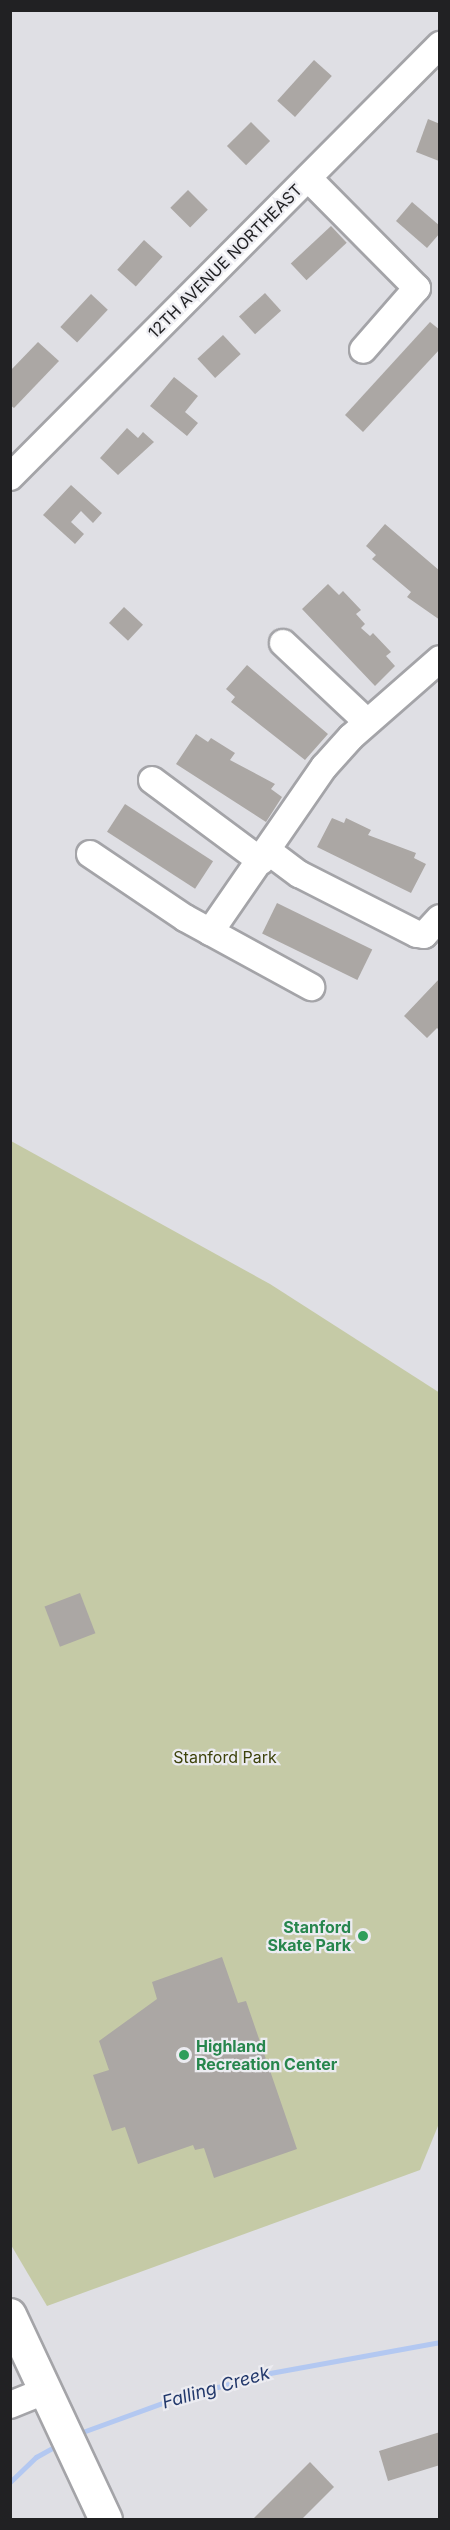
<!DOCTYPE html>
<html>
<head>
<meta charset="utf-8">
<style>
	body { margin:0 }
	#map { position:relative; width:450px; height:2530px; overflow:hidden; background:#dfdfe4; font-family:Inter,sans-serif }
	div>[style] { position:absolute }
	.green>* { inset:0; background:#c5caa6 }
	.stream>* { height:5px; margin:-2.5px; padding:0 2.5px; transform-origin:2.5px; border-radius:2.5px; background:#b3c8f1 }
	.building>* { inset:0; background:#aba7a4; transform-origin:0 0 }
	.roads { filter:drop-shadow(2px 0 #a4a4a8) drop-shadow(-2px 0 #a4a4a8) drop-shadow(0 2px #a4a4a8) drop-shadow(0 -2px #a4a4a8) }
	.minor>* { height:26px; margin:-13px; padding:0 13px; transform-origin:13px; border-radius:13px; background:#fff }
	.major>* { height:32px; margin:-16px; padding:0 16px; transform-origin:16px; border-radius:16px; background:#fff }
	.dots>* { width:16px; height:16px; translate:-50% -50%; box-sizing:border-box; border:3px solid #ececf1; border-radius:50% }
	span { translate:-50% -50%; white-space:nowrap; text-align:center; line-height:1.15; -webkit-text-stroke:4.5px #ececf1; paint-order:stroke }
	.street-label { font-size:16px; color:#212123 }
	.park-label { font-size:16px; color:#3d420b }
	.leisure-label { font-size:16px; color:#27864d; font-weight:700 }
	.right { translate:-100% -50%; text-align:right }
	.left { translate:0 -50%; text-align:left }
	.water-label { font-size:18px; color:#22386b; font-style:italic }
	.frame { position:absolute; inset:0; border:12px solid #212123; pointer-events:none }
</style>
</head>
<body>
<div id="map">
	<div class="green">
		<i style="clip-path:polygon(11px 1141px,270px 1284px,440px 1393px,440px 2121px,420px 2170px,47px 2306px,11px 2245px)"></i>
	</div>
	<div class="stream">
		<i style="left:77px;top:2434px;width:105px;rotate:-20deg"></i>
		<i style="left:176px;top:2398px;width:97px;rotate:-14.9deg"></i>
		<i style="left:270px;top:2373px;width:173px;rotate:-10.3deg"></i>
		<i style="left:10px;top:2482px;width:36px;rotate:-44deg"></i>
		<i style="left:36px;top:2457px;width:25px;rotate:-29deg"></i>
	</div>
	<div class="building">
		<i style="left:314px;top:60px;width:24px;height:55px;rotate:42deg"></i>
		<i style="clip-path:polygon(428px 119px,440px 124px,439px 161px,416px 152px)"></i>
		<i style="left:251px;top:122px;width:27px;height:34px;rotate:45deg"></i>
		<i style="left:188px;top:190px;width:28px;height:25px;rotate:45deg"></i>
		<i style="clip-path:polygon(412px 202px,440px 226px,440px 233px,427px 248px,396px 221px)"></i>
		<i style="left:331px;top:226px;width:23px;height:55px;rotate:47deg"></i>
		<i style="left:144px;top:240px;width:25px;height:40px;rotate:42deg"></i>
		<i style="left:265px;top:293px;width:24px;height:35px;rotate:48deg"></i>
		<i style="left:91px;top:294px;width:23px;height:45px;rotate:43deg"></i>
		<i style="clip-path:polygon(430px 322px,440px 330px,440px 349px,363px 432px,345px 415px)"></i>
		<i style="left:223px;top:335px;width:26px;height:35px;rotate:47deg"></i>
		<i style="clip-path:polygon(38px 342px,59px 361px,14px 408px,10px 405px,10px 371px)"></i>
		<i style="clip-path:polygon(174px 377px,198px 396px,185px 412px,198px 423px,187px 436px,150px 406px)"></i>
		<i style="clip-path:polygon(127px 428px,138px 438px,143px 432px,154px 442px,118px 475px,100px 458px)"></i>
		<i style="clip-path:polygon(71px 485px,102px 513px,93px 523px,81px 511px,71px 522px,84px 534px,75px 544px,43px 515px)"></i>
		<i style="clip-path:polygon(385px 524px,440px 571px,440px 620px,407px 597px,411px 592px,372px 559px,376px 555px,366px 546px)"></i>
		<i style="clip-path:polygon(328px 584px,339px 595px,343px 591px,361px 610px,356px 614px,365px 624px,361px 628px,370px 636px,373px 633px,391px 652px,386px 656px,395px 666px,375px 686px,302px 609px)"></i>
		<i style="left:124px;top:607px;width:26px;height:22px;rotate:43deg"></i>
		<i style="clip-path:polygon(247px 665px,328px 734px,305px 760px,231px 702px,235px 697px,226px 689px)"></i>
		<i style="clip-path:polygon(196px 734px,208px 742px,211px 738px,235px 753px,230px 760px,275px 784px,271px 789px,282px 797px,266px 822px,176px 764px)"></i>
		<i style="left:125px;top:804px;width:105px;height:33px;rotate:33deg"></i>
		<i style="clip-path:polygon(332px 818px,344px 823px,346px 818px,371px 830px,368px 835px,416px 853px,414px 858px,426px 864px,411px 893px,317px 847px)"></i>
		<i style="left:277px;top:903px;width:106px;height:34px;rotate:26deg"></i>
		<i style="clip-path:polygon(440px 978px,440px 1031px,437px 1028px,427px 1038px,404px 1016px)"></i>
		<i style="left:80px;top:1593px;width:43px;height:38px;rotate:69deg"></i>
		<i style="clip-path:polygon(222px 1957px,238px 2003px,246px 2001px,297px 2149px,214px 2178px,204px 2148px,195px 2150px,193px 2145px,138px 2164px,125px 2127px,112px 2131px,93px 2075px,109px 2070px,99px 2041px,157px 1999px,152px 1982px)"></i>
		<i style="clip-path:polygon(440px 2432px,440px 2465px,388px 2481px,379px 2451px)"></i>
		<i style="clip-path:polygon(310px 2462px,334px 2487px,301px 2520px,252px 2520px)"></i>
	</div>
	<div class="roads">
		<div class="minor">
			<i style="left:308px;top:178px;width:155px;rotate:45.3deg"></i>
			<i style="left:417px;top:288px;width:82px;rotate:131.1deg"></i>
			<i style="left:10px;top:477px;width:610px;rotate:-45.13deg"></i>
			<i style="left:283px;top:643px;width:115px;rotate:43.2deg"></i>
			<i style="left:152px;top:780px;width:136px;rotate:36.6deg"></i>
			<i style="left:268px;top:851px;width:39px;rotate:37deg"></i>
			<i style="left:299px;top:874px;width:132px;rotate:27deg"></i>
			<i style="left:417px;top:934px;width:7px;rotate:8deg"></i>
			<i style="left:424px;top:935px;width:23px;rotate:-47deg"></i>
			<i style="left:90px;top:854px;width:115px;rotate:34deg"></i>
			<i style="left:185px;top:918px;width:144px;rotate:28.7deg"></i>
			<i style="left:210px;top:932px;width:201px;rotate:-55.4deg"></i>
			<i style="left:324px;top:767px;width:40px;rotate:-48deg"></i>
			<i style="left:351px;top:737px;width:118px;rotate:-41.2deg"></i>
			<i style="left:10px;top:2405px;width:40px;rotate:-22deg"></i>
		</div>
		<div class="major">
			<i style="left:10px;top:2315px;width:226px;rotate:64.9deg"></i>
		</div>
	</div>
	<div class="dots">
		<i style="left:363px;top:1936px;background:#2e9e5b"></i>
		<i style="left:184px;top:2055px;background:#2e9e5b"></i>
	</div>
	<div class="street-label">
		<span style="left:225px;top:261px;rotate:-45deg">12TH AVENUE NORTHEAST</span>
	</div>
	<div class="park-label">
		<span style="left:225px;top:1757px">Stanford Park</span>
	</div>
	<div class="leisure-label">
		<span class="right" style="left:351px;top:1936px">Stanford<br>Skate Park</span>
		<span class="left" style="left:196px;top:2055px">Highland<br>Recreation Center</span>
	</div>
	<div class="water-label">
		<span style="left:216px;top:2388px;rotate:-16deg">Falling Creek</span>
	</div>
	<div class="frame"></div>
</div>
</body>
</html>
